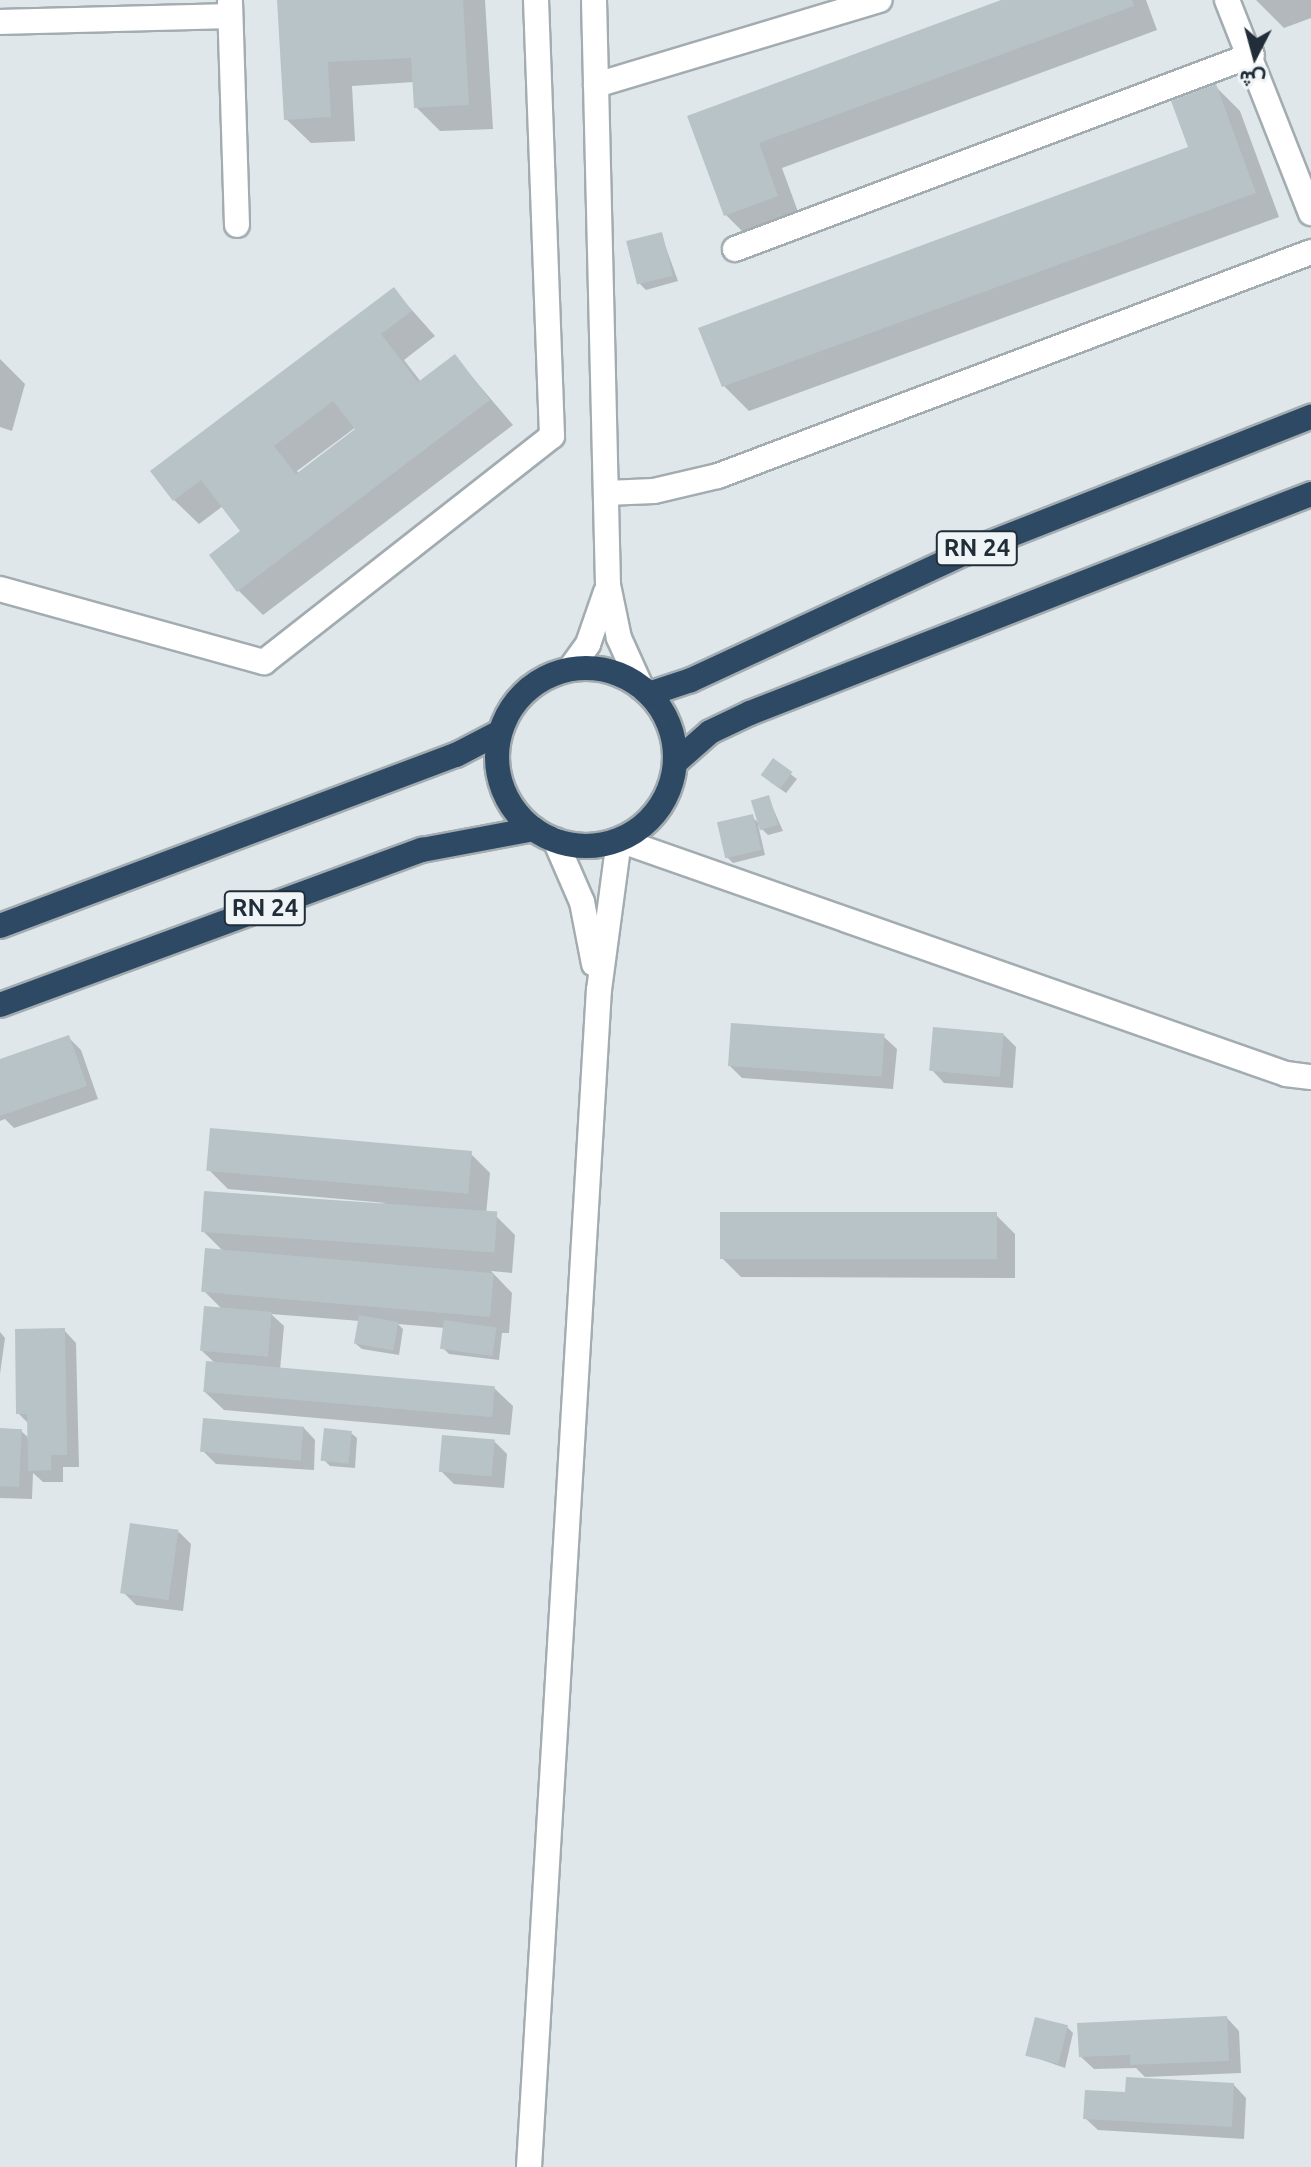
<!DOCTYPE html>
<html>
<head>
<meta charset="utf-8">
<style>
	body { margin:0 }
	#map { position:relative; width:1311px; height:2167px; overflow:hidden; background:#dfe7ea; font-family:Ubuntu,Vazirmatn,sans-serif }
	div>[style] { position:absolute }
	.shadow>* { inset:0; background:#0003 }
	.building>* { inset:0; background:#b8c3c7; transform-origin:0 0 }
	.roads { filter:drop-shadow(2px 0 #a2acb1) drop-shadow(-2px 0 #a2acb1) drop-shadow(0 2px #a2acb1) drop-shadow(0 -2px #a2acb1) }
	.minor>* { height:24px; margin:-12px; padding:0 12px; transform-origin:12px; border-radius:12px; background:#fff }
	.highway>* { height:24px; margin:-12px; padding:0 12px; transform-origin:12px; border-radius:12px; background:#2e4963 }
	.highway>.ring { margin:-12px; padding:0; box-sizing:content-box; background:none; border:24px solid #2e4963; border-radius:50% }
	span { translate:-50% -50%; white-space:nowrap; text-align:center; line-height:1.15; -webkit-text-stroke:7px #eff5f6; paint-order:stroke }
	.shield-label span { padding:2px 6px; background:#eff5f6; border:2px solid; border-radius:6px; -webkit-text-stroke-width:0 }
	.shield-label { font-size:24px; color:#212e39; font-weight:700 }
	.north { position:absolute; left:1215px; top:16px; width:80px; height:80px; -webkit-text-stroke:6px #eff5f6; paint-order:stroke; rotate:186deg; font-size:22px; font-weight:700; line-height:32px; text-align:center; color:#212e39 }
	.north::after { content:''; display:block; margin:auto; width:28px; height:36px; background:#212e39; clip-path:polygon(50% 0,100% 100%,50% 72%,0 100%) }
</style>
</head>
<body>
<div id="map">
	<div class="shadow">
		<i style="clip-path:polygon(279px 0,485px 0,493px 129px,440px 131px,416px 107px,414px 82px,352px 86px,355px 141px,311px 143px,286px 119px)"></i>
		<i style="clip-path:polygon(1007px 0,1146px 0,1157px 30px,782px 168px,801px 220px,750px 239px,726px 215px,689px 117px)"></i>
		<i style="clip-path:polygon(1256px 0,1311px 0,1311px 18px,1284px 28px)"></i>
		<i style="clip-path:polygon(1215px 86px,1240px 111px,1279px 217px,749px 411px,724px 386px,700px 329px,1190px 148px)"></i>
		<i style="clip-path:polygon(661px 234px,678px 281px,646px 290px,640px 284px)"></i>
		<i style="clip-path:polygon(evenodd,394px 290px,435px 336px,404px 360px,421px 382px,455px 357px,513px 425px,263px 615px,238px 590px,243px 531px,223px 506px,199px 524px,174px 500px,394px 290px,356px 427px,358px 430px,299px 474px,297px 471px,356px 427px)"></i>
		<i style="clip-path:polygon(0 359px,25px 384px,12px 431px,0 427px)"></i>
		<i style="clip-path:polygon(773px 761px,797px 779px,786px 793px,769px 781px)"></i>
		<i style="clip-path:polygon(768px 797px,783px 831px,768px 835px,758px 825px,765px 855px,733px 863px,727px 857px,752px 817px,762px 826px)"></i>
		<i style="clip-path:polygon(1004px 1035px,1016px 1047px,1013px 1088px,944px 1083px,932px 1070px)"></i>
		<i style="clip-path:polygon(68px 1037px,81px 1050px,98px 1099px,14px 1128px,5px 1119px,0 1121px,0 1061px)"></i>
		<i style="clip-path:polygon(884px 1037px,897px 1049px,893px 1089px,742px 1078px,730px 1066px)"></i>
		<i style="clip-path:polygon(471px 1154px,490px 1173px,486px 1215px,496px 1216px,515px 1235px,512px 1273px,491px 1271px,512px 1293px,509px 1333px,502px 1333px,499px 1360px,449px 1354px,443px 1348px,445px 1328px,398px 1324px,403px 1329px,399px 1355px,362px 1349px,356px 1344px,360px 1321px,271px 1314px,284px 1326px,280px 1370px,494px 1388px,513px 1406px,510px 1435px,224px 1410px,205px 1392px,216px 1364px,202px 1351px,222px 1309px,204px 1291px,224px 1252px,203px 1231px,386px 1203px,228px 1189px,209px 1170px)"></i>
		<i style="clip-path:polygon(996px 1215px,1015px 1234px,1015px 1278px,741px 1277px,722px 1258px)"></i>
		<i style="clip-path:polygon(64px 1330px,76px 1343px,79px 1467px,63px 1467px,63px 1482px,43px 1482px,33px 1473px,32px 1499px,0 1498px,0 1430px,21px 1431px,30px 1439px,29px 1424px,18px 1413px)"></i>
		<i style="clip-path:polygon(0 1332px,5px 1338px,0 1374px)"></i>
		<i style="clip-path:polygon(303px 1427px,315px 1440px,314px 1470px,216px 1464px,203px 1451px)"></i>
		<i style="clip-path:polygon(351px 1433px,357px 1438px,355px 1468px,330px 1466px,324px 1460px)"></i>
		<i style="clip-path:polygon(495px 1442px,507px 1454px,504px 1488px,454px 1484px,442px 1472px)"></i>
		<i style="clip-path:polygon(179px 1532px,191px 1544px,183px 1611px,136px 1605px,123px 1592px)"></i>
		<i style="clip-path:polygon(1227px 2018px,1239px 2031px,1241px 2073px,1145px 2077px,1136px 2068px,1094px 2069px,1081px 2057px)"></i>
		<i style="clip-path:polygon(1067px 2027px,1073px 2033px,1065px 2068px,1028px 2055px)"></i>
		<i style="clip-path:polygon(1234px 2085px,1246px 2098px,1244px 2139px,1098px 2130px,1085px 2118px,1127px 2094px)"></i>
	</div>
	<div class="building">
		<i style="clip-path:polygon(277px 0,463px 0,469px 105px,414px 108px,411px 58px,328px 62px,331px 117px,284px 120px)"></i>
		<i style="clip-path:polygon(1001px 0,1132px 0,1134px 6px,759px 143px,778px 196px,724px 216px,687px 116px)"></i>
		<i style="clip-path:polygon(1216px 84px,1256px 193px,722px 387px,698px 328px,1188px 147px,1171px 101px)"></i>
		<i style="left:662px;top:232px;width:45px;height:37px;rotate:76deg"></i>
		<i style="clip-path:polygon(evenodd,394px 287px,412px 311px,381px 334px,418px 382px,455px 354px,490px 400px,237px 592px,209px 555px,240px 531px,201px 480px,173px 501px,150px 471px,394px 287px,333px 401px,355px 429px,296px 474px,274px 446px,333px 401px)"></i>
		<i style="left:773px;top:758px;width:24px;height:21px;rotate:36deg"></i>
		<i style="left:769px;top:795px;width:31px;height:19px;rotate:73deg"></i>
		<i style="left:753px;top:814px;width:37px;height:37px;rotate:77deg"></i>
		<i style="left:731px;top:1023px;width:154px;height:43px;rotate:4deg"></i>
		<i style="left:933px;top:1027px;width:71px;height:44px;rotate:5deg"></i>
		<i style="clip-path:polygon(69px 1035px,87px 1086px,0 1116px,0 1059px)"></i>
		<i style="left:210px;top:1128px;width:263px;height:43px;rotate:5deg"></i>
		<i style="left:204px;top:1191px;width:294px;height:41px;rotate:4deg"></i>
		<i style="left:720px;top:1212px;width:277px;height:47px"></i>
		<i style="left:205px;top:1248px;width:290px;height:44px;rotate:5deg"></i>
		<i style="left:204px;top:1306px;width:68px;height:45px;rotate:5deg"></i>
		<i style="left:359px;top:1315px;width:40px;height:29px;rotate:10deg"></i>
		<i style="left:444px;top:1320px;width:53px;height:29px;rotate:8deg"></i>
		<i style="clip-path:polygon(65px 1328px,67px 1455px,51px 1455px,51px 1470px,28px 1471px,27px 1414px,16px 1414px,15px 1329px)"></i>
		<i style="left:206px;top:1361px;width:290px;height:31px;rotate:5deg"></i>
		<i style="left:203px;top:1418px;width:101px;height:34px;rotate:5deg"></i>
		<i style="left:0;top:1428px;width:22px;height:58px;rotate:3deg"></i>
		<i style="left:324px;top:1428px;width:28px;height:33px;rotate:6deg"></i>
		<i style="left:442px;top:1435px;width:53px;height:37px;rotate:5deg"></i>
		<i style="left:130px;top:1523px;width:49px;height:71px;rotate:8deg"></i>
		<i style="clip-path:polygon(1227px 2016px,1229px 2061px,1130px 2065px,1130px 2055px,1079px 2057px,1077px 2023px)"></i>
		<i style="left:1035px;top:2017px;width:34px;height:40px;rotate:14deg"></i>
		<i style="clip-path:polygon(1126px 2077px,1234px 2083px,1232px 2127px,1083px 2119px,1085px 2090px,1125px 2092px)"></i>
	</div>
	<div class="roads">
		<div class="minor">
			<i style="left:594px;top:0;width:585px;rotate:88.63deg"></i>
			<i style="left:608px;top:585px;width:54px;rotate:78.3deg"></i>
			<i style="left:619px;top:638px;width:54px;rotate:65.8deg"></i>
			<i style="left:1227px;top:0;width:229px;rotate:68.5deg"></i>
			<i style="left:230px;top:2px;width:223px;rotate:88.2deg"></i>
			<i style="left:0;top:22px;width:230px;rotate:-1.5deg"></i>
			<i style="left:596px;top:85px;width:296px;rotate:-16.7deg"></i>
			<i style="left:735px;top:249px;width:552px;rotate:-20.57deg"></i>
			<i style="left:606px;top:493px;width:48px;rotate:-2.4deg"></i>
			<i style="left:654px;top:491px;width:66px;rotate:-13.2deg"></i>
			<i style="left:718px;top:476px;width:634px;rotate:-20.69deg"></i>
			<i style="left:0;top:589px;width:274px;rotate:15.5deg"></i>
			<i style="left:264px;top:662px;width:366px;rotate:-38.1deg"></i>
			<i style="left:552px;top:436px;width:436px;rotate:-92.1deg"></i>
			<i style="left:570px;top:669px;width:31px;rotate:-54deg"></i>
			<i style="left:588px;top:644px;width:55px;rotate:-70.9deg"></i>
			<i style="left:555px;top:840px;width:68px;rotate:66.5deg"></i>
			<i style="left:582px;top:902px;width:63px;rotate:79deg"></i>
			<i style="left:529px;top:2167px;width:1179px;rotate:-86.6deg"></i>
			<i style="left:599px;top:990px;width:151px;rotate:-82.4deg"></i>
			<i style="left:619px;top:840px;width:707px;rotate:19.33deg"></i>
			<i style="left:1286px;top:1074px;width:25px;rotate:7deg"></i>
		</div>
		<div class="highway">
			<i class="ring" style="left:497px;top:668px;width:154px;height:154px"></i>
			<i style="left:649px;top:694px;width:44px;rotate:-18.4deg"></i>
			<i style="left:691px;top:680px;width:302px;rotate:-24.9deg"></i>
			<i style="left:965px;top:553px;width:372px;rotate:-21.5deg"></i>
			<i style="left:676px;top:762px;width:45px;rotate:-41.4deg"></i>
			<i style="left:710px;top:732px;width:44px;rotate:-25.4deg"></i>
			<i style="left:750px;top:713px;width:602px;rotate:-21.32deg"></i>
			<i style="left:0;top:926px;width:487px;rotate:-20.6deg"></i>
			<i style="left:456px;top:755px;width:50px;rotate:-27.6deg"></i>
			<i style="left:0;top:1005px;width:450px;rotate:-20.2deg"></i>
			<i style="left:422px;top:850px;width:114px;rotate:-10.6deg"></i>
		</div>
	</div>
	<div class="shield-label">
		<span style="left:977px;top:548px">RN 24</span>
		<span style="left:265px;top:908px">RN 24</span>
	</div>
	<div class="north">ش</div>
</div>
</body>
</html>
